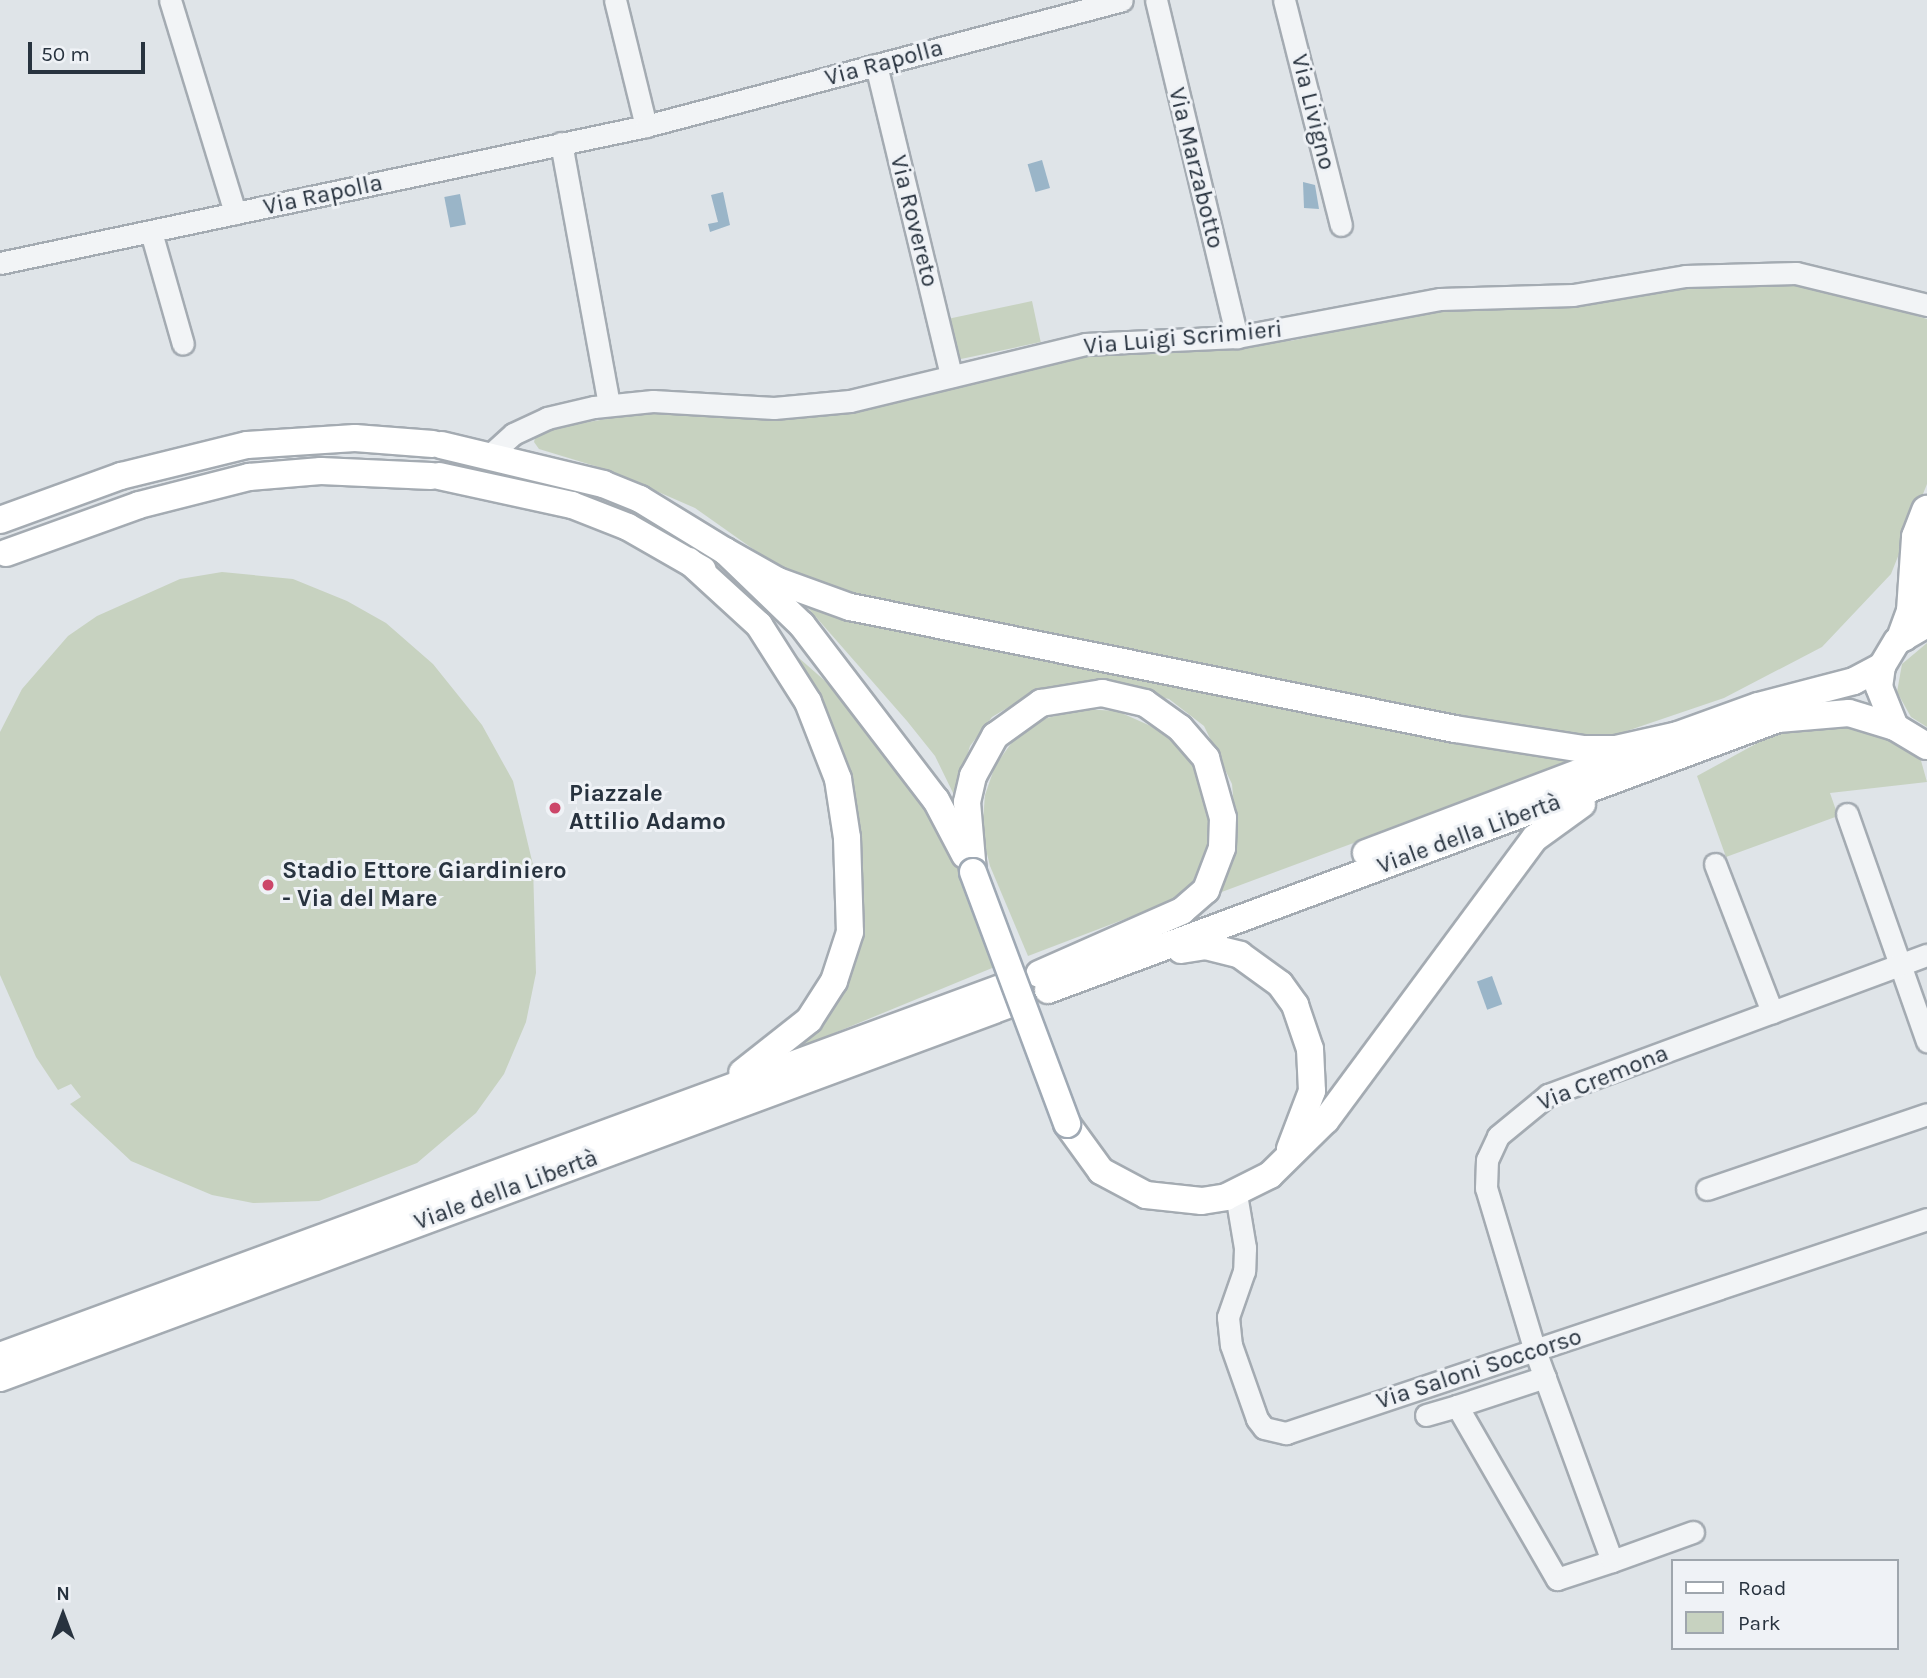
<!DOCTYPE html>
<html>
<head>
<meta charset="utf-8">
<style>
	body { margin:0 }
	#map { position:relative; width:1927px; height:1678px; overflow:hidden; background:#dfe4e8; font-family:Karla,sans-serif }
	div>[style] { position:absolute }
	.green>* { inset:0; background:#c7d2c0; transform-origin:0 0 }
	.water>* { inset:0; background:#9ab5c8; transform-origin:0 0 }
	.roads { filter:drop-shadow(2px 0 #a4abb2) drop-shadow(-2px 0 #a4abb2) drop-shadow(0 2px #a4abb2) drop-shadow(0 -2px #a4abb2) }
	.minor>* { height:21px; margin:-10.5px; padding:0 10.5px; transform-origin:10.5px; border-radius:10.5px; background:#f2f4f6 }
	.major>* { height:26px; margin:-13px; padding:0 13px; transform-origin:13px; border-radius:13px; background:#fff }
	.highway>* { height:30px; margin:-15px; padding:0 15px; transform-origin:15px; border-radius:15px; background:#fff }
	.bridges { filter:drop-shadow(2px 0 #9fa9b4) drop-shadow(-2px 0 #9fa9b4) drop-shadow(0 2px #9fa9b4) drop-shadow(0 -2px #9fa9b4) }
	.major-bridge>* { height:26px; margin:-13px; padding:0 13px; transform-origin:13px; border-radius:13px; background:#fff }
	.dots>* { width:19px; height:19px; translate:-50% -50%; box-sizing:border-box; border:4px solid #eff2f6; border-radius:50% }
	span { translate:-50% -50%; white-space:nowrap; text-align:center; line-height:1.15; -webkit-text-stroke:6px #eff2f6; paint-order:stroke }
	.street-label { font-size:24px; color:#28333f }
	.poi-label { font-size:24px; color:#28333f; font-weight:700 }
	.left { translate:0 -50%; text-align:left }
	.legend { position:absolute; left:1671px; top:1559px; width:228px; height:91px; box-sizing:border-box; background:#eff2f6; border:2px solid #9fa6ad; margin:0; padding:9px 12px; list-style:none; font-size:21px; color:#28333f }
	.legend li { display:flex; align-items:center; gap:14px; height:35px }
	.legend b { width:35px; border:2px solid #9fa6ad }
	.north { position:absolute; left:28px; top:1580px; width:70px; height:70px; -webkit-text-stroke:5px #eff2f6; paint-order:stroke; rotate:0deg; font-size:19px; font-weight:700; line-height:28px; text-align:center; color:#28333f }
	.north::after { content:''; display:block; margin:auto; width:24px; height:32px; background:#28333f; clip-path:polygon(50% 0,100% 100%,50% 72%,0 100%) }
	.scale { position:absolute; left:28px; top:42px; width:117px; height:32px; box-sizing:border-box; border:4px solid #28333f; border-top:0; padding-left:9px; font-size:21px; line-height:24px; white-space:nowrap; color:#28333f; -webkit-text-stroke:5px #eff2f6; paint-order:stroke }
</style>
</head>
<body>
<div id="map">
	<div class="green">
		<i style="clip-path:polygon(1759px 279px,1810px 285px,1927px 319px,1927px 484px,1891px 574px,1822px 647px,1724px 698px,1612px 736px,1577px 739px,828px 589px,770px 561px,695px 508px,608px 470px,539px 449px,534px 442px,537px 431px,669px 408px,784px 417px,833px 413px,911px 400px,1107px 349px,1290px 341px,1465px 305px)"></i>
		<i style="left:1032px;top:301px;width:42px;height:84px;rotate:78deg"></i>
		<i style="clip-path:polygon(222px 572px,293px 579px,347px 601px,386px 623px,433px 664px,482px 725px,513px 781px,533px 865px,536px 973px,526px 1022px,504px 1074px,476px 1113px,417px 1163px,319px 1201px,253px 1203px,212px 1195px,131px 1161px,70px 1104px,81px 1097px,71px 1084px,58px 1090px,36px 1057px,0 975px,0 732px,22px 689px,68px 636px,97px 616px,180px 579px)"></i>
		<i style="clip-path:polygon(801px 600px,828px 614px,1195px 686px,1591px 755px,1211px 896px,1230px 869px,1237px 841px,1232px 784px,1204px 726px,1169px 699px,1089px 682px,1037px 690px,992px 717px,970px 746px,955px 797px,935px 756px,907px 721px)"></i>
		<i style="clip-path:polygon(1927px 643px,1927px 727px,1911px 717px,1897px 692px,1902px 664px)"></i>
		<i style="clip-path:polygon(783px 644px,824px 680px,883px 748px,944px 834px,997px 966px,781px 1055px,819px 1025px,840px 997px,855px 963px,861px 931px,848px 786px,836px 737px)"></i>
		<i style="clip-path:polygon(1083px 709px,1117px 711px,1171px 735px,1197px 765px,1215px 821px,1212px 854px,1188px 895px,1028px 956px,990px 866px,982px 833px,985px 795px,995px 766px,1017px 735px,1047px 718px)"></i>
		<i style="clip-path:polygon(1869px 723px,1920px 757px,1927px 782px,1830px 793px,1838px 816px,1726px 857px,1697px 776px,1774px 734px)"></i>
	</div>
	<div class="water">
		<i style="left:1042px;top:160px;width:29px;height:15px;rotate:74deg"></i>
		<i style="clip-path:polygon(1303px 182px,1315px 185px,1319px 209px,1304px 208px)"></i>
		<i style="clip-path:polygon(723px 192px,730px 225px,710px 232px,708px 224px,718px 222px,711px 195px)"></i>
		<i style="left:460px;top:194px;width:31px;height:16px;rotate:79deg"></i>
		<i style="left:1492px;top:976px;width:30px;height:16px;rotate:70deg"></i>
	</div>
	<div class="roads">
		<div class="minor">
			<i style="left:170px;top:0;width:223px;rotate:73deg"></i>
			<i style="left:615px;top:0;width:130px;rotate:76.2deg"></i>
			<i style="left:1156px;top:0;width:347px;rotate:76.5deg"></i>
			<i style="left:1284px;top:0;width:232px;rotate:75.8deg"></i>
			<i style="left:876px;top:65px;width:320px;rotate:76.4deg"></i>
			<i style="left:561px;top:143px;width:266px;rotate:79.6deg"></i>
			<i style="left:151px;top:232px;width:116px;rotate:74.1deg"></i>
			<i style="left:0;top:263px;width:660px;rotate:-11.97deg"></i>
			<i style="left:646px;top:126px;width:492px;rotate:-14.8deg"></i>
			<i style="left:491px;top:454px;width:30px;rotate:-42deg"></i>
			<i style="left:513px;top:434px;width:38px;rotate:-25deg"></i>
			<i style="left:547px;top:418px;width:48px;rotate:-13.2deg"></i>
			<i style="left:594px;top:407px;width:59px;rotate:-5.8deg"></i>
			<i style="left:653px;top:401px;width:121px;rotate:3.3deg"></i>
			<i style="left:774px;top:408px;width:76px;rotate:-5.3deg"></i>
			<i style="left:850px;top:401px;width:242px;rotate:-13.6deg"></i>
			<i style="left:1085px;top:344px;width:152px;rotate:-2.6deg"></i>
			<i style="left:1237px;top:337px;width:207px;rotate:-10.6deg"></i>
			<i style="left:1440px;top:299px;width:133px;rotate:-1.7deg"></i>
			<i style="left:1573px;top:295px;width:114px;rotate:-9.6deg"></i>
			<i style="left:1685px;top:276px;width:111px;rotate:-1.5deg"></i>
			<i style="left:1796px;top:273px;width:135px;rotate:13.7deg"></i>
			<i style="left:1847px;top:814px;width:241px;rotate:70.6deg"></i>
			<i style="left:1715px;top:864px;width:159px;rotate:68.9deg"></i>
			<i style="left:1707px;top:1189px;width:232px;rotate:-18.8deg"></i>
			<i style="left:1236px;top:1194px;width:55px;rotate:80.5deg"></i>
			<i style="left:1245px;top:1248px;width:23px;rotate:92deg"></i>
			<i style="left:1244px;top:1271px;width:49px;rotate:109.2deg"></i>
			<i style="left:1228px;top:1317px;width:28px;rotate:84deg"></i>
			<i style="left:1231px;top:1345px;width:78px;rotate:70.6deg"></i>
			<i style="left:1257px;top:1419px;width:11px;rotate:52deg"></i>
			<i style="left:1264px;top:1428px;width:23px;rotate:13deg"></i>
			<i style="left:1286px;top:1433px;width:676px;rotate:-18.46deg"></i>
			<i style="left:1545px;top:1377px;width:93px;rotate:161.8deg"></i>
			<i style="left:1457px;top:1406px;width:200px;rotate:60deg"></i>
			<i style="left:1557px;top:1579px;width:58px;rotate:-18.1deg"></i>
			<i style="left:1612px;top:1561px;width:224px;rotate:-110.1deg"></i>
			<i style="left:1535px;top:1351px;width:170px;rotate:-106.7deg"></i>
			<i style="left:1486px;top:1188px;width:28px;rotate:-88deg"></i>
			<i style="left:1487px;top:1160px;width:26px;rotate:-65deg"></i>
			<i style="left:1498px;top:1136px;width:65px;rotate:-39.4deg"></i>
			<i style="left:1548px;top:1095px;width:404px;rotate:-20.3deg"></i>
			<i style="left:1426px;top:1415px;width:32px;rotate:-16deg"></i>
			<i style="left:1612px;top:1561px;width:86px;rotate:-19.7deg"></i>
		</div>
		<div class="major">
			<i style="left:441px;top:445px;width:167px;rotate:13.5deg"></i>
			<i style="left:603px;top:484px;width:40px;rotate:22deg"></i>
			<i style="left:640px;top:499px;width:100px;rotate:31.5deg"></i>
			<i style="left:725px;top:551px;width:107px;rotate:43.9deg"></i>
			<i style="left:802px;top:625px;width:220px;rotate:52.6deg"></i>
			<i style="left:936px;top:800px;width:62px;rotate:62.2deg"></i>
			<i style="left:439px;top:476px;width:136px;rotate:12.3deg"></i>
			<i style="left:572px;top:505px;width:60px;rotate:21.4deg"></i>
			<i style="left:628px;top:527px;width:86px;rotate:29.8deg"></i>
			<i style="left:0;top:520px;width:129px;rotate:-20deg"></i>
			<i style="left:121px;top:476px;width:130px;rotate:-13.8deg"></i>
			<i style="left:247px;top:445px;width:108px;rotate:-3.7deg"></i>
			<i style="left:355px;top:438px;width:78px;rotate:4.4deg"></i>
			<i style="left:725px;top:551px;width:61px;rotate:29.5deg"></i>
			<i style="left:778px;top:581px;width:77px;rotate:19.9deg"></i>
			<i style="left:850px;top:607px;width:617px;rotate:11.4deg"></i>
			<i style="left:1455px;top:729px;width:129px;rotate:8.9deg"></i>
			<i style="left:1582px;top:749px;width:34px"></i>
			<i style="left:1616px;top:749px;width:64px;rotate:-12.7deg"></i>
			<i style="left:6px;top:553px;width:141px;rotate:-19.8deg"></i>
			<i style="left:139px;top:505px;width:114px;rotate:-14.3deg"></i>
			<i style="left:249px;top:477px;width:72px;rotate:-4.8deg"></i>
			<i style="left:321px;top:471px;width:110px;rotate:2.6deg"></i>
			<i style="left:689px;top:561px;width:95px;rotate:42.4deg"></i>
			<i style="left:759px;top:625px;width:91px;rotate:57.5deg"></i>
			<i style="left:808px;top:702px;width:83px;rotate:68.7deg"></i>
			<i style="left:838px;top:779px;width:60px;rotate:81.3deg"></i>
			<i style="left:847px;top:838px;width:94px;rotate:88.2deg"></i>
			<i style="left:850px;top:932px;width:52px;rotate:108.1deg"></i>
			<i style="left:834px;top:981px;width:46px;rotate:122.7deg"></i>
			<i style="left:809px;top:1020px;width:85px;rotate:141.7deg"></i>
			<i style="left:1927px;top:624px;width:34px;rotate:150deg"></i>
			<i style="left:1897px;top:641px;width:29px;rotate:121deg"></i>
			<i style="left:1882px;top:666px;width:21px;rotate:98deg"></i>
			<i style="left:1879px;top:687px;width:43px;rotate:68.2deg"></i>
			<i style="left:1895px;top:727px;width:37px;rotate:31deg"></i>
			<i style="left:1664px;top:740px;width:100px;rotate:-19.9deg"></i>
			<i style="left:1758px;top:706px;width:99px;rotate:-14.6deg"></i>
			<i style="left:1854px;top:681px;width:32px;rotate:-28deg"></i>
			<i style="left:1366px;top:853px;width:277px;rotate:-20.7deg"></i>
			<i style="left:973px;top:872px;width:70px;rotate:-94.9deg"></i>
			<i style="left:967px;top:802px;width:27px;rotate:-77deg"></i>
			<i style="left:973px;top:776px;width:46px;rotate:-61.2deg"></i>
			<i style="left:995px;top:736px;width:57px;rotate:-35.7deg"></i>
			<i style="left:1041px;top:703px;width:62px;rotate:-9.3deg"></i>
			<i style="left:1102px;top:693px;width:44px;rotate:13.1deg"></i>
			<i style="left:1145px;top:703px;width:43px;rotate:35.5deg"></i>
			<i style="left:1180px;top:728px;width:40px;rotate:49deg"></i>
			<i style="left:1206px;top:758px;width:62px;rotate:74.2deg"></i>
			<i style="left:1223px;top:818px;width:30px;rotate:92deg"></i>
			<i style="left:1222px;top:848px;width:45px;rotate:110.9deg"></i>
			<i style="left:1206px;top:890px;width:32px;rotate:139deg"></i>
			<i style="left:1182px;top:911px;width:156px;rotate:156.2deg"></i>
			<i style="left:1181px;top:950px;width:24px;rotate:-9deg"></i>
			<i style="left:1205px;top:946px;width:36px;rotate:14deg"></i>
			<i style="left:1240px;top:955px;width:49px;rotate:35.9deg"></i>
			<i style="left:1280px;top:984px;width:26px;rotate:54deg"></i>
			<i style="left:1295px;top:1005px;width:46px;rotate:71.2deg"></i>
			<i style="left:1310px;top:1049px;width:42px;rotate:87.3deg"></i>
			<i style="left:1312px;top:1091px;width:62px;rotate:110.8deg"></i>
			<i style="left:1048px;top:990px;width:779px;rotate:-20.37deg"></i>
			<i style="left:1778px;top:719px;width:71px;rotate:-4.8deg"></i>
			<i style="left:1849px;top:713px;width:48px;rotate:16.9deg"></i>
			<i style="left:1067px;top:1124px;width:58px;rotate:54.1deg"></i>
			<i style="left:1101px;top:1171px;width:51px;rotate:28.1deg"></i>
			<i style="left:1146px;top:1195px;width:56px;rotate:6.1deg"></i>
			<i style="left:1202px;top:1201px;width:24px;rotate:-9deg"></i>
			<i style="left:1226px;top:1197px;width:49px;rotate:-26.6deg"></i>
			<i style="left:1270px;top:1175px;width:78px;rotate:-44.5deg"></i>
			<i style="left:1326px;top:1120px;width:351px;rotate:-53.5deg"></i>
			<i style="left:1535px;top:838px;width:58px;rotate:-35.9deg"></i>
			<i style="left:0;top:1356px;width:1072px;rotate:-20.19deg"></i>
			<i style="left:0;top:1378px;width:1080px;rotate:-20.31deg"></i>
		</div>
		<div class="highway">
			<i style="left:1903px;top:636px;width:27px;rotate:-70deg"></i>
			<i style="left:1912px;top:611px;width:74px;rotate:-86.1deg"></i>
			<i style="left:1917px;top:537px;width:28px;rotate:-69deg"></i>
		</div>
	</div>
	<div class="bridges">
		<div class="major-bridge">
			<i style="left:973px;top:872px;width:269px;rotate:69.5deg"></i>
		</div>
	</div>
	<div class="dots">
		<i style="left:555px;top:808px;background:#cc4669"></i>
		<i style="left:268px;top:885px;background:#cc4669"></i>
	</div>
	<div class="street-label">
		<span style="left:884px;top:63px;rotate:-15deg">Via Rapolla</span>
		<span style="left:1313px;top:112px;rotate:76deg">Via Livigno</span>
		<span style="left:1196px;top:168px;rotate:76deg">Via Marzabotto</span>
		<span style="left:323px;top:195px;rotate:-12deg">Via Rapolla</span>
		<span style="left:914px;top:221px;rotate:76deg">Via Rovereto</span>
		<span style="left:1183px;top:338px;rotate:-5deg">Via Luigi Scrimieri</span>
		<span style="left:1469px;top:834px;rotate:-20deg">Viale della Libertà</span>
		<span style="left:1603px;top:1078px;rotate:-22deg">Via Cremona</span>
		<span style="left:506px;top:1190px;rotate:-20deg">Viale della Libertà</span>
		<span style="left:1479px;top:1369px;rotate:-18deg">Via Saloni Soccorso</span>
	</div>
	<div class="poi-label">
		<span class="left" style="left:569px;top:808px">Piazzale<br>Attilio Adamo</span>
		<span class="left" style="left:282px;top:885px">Stadio Ettore Giardiniero<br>- Via del Mare</span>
	</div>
	<ul class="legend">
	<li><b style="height:9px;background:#fff"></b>Road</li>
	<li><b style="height:19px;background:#c7d2c0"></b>Park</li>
	</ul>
	<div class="north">N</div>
	<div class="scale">50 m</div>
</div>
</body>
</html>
